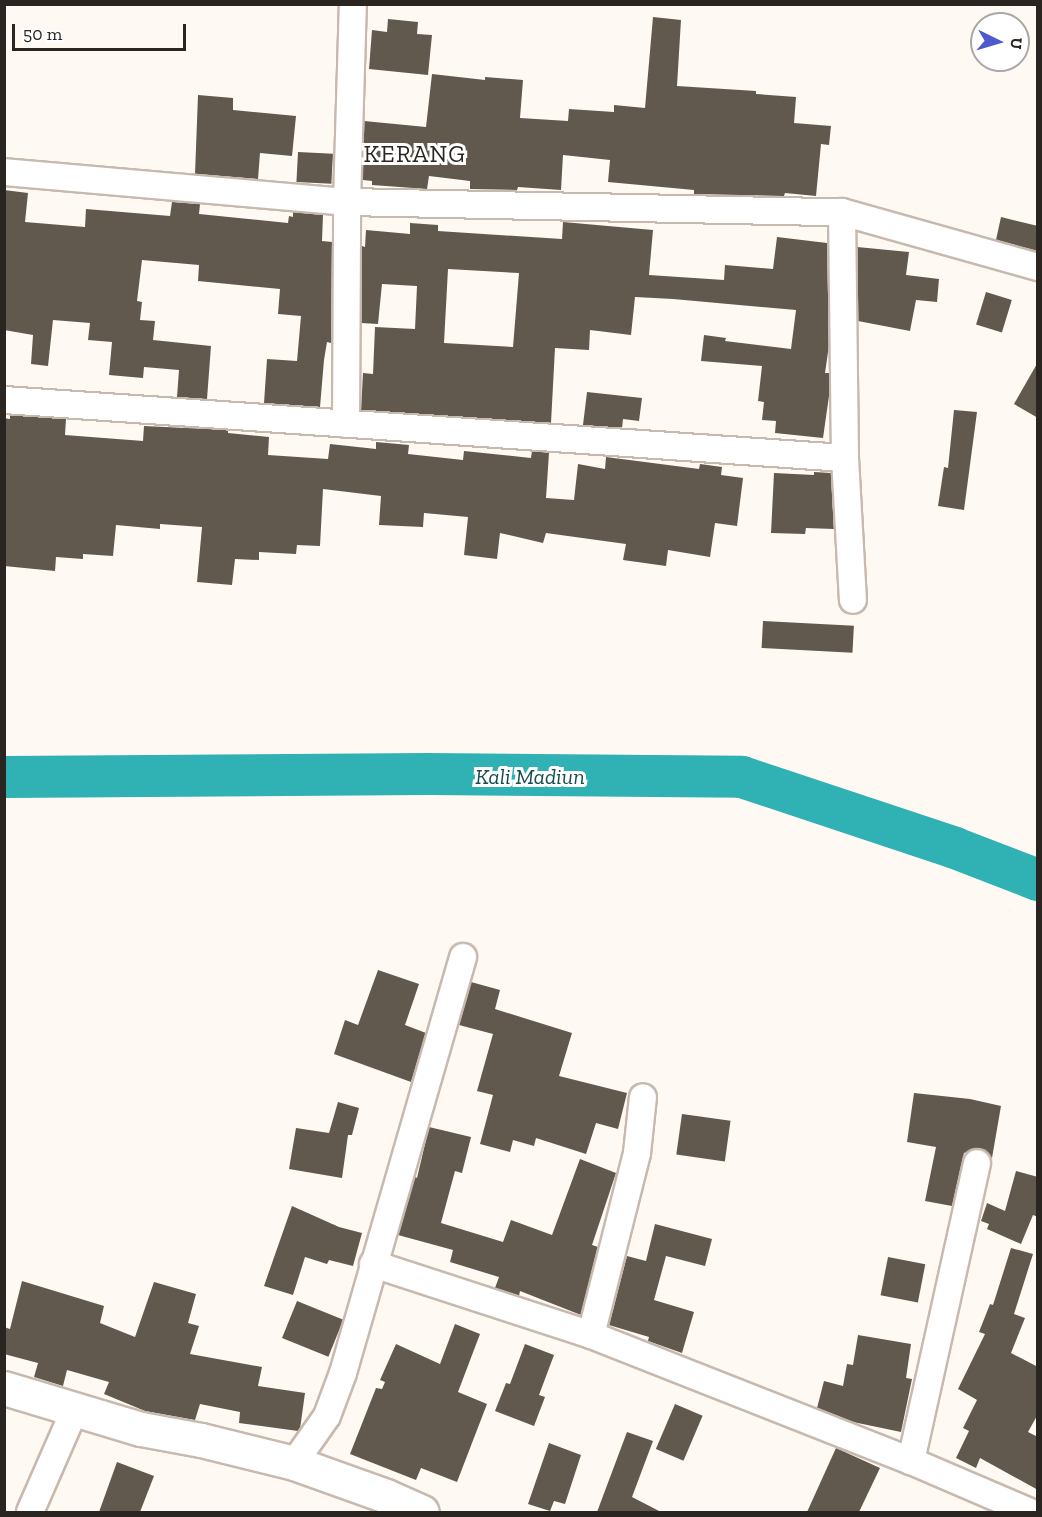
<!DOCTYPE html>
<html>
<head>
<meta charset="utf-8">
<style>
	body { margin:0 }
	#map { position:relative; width:1042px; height:1517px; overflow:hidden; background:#fff9f4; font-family:"Zilla Slab",serif }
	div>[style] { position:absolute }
	.river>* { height:42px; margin:-21px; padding:0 21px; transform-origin:21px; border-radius:21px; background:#30b1b3 }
	.building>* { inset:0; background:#61594d; transform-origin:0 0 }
	.roads { filter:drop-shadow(2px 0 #c7b9ae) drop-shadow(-2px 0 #c7b9ae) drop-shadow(0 2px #c7b9ae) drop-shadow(0 -2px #c7b9ae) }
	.street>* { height:26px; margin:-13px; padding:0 13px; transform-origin:13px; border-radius:13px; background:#fff }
	.secondary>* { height:33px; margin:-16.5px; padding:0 16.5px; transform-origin:16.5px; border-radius:16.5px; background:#fff }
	span { translate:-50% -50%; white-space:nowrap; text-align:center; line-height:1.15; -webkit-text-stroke:6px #fff; paint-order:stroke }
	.water-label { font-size:22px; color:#184d4e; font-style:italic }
	.quarter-label { font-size:24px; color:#2b2521; letter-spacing:1.5px }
	.frame { position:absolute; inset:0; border:6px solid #2b2521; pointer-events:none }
	.north { position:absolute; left:970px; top:12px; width:60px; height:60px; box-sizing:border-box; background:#fff; border:2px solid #aaa8a6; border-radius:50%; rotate:95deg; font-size:16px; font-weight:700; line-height:24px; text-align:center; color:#2b2521 }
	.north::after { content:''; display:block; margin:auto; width:21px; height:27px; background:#4d5acf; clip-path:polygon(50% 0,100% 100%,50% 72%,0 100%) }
	.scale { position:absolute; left:12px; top:24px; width:174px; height:27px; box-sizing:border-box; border:3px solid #2b2521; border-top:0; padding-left:8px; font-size:18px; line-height:21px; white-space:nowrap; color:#2b2521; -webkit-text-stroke:4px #fff; paint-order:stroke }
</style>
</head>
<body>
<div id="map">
	<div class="river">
		<i style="left:4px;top:777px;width:423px;rotate:-0.4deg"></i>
		<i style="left:427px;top:774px;width:315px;rotate:0.5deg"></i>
		<i style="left:742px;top:777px;width:225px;rotate:18.4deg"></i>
		<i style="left:955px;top:848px;width:89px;rotate:21.1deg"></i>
	</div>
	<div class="building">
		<i style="clip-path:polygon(653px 17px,681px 20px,677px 86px,756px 91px,756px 94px,796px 97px,794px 123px,831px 126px,829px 145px,821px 144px,816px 196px,785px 193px,784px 196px,694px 194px,694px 190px,608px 182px,610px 160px,563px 155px,561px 190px,518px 187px,517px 190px,470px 189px,470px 181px,429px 176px,427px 189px,372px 185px,372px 181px,363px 180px,364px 121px,426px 127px,432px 74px,485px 80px,485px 77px,523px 80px,520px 118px,568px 121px,569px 109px,614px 112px,614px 105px,645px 108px)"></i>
		<i style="clip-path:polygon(388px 19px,418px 22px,417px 34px,432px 35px,428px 75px,369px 69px,372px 30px,387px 32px)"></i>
		<i style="clip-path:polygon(198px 95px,233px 98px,233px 110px,296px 116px,292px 156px,260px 153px,258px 179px,195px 174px)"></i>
		<i style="left:298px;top:152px;width:35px;height:30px;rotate:3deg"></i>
		<i style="clip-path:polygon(4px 190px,28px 193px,25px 222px,85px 227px,86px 209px,170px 216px,172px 202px,200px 204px,199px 214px,288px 223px,289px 216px,293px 217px,293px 212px,323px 215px,322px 241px,332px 242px,331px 343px,327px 342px,324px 360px,320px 407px,264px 403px,267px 359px,297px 361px,301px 316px,278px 314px,280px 289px,198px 281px,199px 265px,142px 260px,137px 301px,142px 302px,140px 320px,155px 321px,153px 340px,211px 346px,207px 399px,177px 397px,179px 370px,144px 367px,143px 378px,109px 375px,112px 342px,88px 340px,90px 323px,53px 320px,48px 366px,31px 364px,33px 335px,4px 330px)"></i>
		<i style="clip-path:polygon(1001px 217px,1038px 226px,1038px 251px,996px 240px)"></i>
		<i style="clip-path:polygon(evenodd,563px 222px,653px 230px,649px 275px,724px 280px,725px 265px,773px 269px,777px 237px,827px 243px,829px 345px,825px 373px,829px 373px,829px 396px,823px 438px,775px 433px,776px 421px,762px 420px,764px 402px,758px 401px,762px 366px,701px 361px,704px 335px,726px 338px,725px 341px,791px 349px,796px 310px,673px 299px,635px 297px,631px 335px,590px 330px,589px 350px,555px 348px,551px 423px,361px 410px,363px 373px,373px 374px,375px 327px,415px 329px,417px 286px,382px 284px,378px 324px,361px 323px,362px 246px,365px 247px,366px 230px,410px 234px,410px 223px,438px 225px,438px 231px,562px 239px,563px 222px,448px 269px,519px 273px,513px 347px,444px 343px,448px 269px)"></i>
		<i style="clip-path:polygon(857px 247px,909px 252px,906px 275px,939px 279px,937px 302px,916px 300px,910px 331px,858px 321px)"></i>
		<i style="left:986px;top:292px;width:27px;height:34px;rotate:17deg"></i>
		<i style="clip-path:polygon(1038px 362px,1038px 418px,1014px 404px)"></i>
		<i style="clip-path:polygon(587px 392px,642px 398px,639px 421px,623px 419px,622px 428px,583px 425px)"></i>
		<i style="clip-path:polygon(954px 410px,977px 412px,964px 510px,938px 506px,944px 467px,948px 468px)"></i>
		<i style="clip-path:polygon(10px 415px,66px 419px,65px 435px,143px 441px,144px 426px,228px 430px,228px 433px,269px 437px,268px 455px,328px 459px,330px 444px,376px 449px,376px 442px,409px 445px,408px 454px,463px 460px,464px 451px,531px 458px,532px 451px,549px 453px,546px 498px,574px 500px,578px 464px,605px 469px,606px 457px,699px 469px,700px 464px,722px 467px,721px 475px,743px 478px,737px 526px,715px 523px,710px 557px,668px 550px,666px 566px,623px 560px,626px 544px,546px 533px,543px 543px,500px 533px,497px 559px,464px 555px,468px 517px,424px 513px,423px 527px,379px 525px,381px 496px,323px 489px,320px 546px,297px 545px,296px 554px,259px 552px,259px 560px,235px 559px,232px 585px,197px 582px,202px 527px,160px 524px,160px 529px,116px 525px,113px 556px,83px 554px,83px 559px,56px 557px,55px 571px,4px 566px,4px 418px,10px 419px)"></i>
		<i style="clip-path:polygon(814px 472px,831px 473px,834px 529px,806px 528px,805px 534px,771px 533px,774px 473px,814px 475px)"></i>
		<i style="left:763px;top:621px;width:91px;height:27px;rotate:3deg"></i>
		<i style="clip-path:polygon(378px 970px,419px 984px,405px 1025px,426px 1033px,411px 1082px,334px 1054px,345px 1020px,358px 1025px)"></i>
		<i style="clip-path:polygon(471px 982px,500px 990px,495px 1009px,572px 1033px,559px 1076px,627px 1093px,618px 1129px,596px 1123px,586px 1154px,536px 1138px,534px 1146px,513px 1140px,510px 1152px,480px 1144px,493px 1095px,477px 1091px,493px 1034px,459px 1025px)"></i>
		<i style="clip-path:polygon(914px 1093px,970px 1099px,1001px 1106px,992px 1158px,980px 1148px,964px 1153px,952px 1206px,925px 1201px,936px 1147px,907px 1142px)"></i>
		<i style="clip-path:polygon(338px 1102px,359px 1108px,352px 1135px,348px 1135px,342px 1178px,289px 1169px,296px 1128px,329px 1133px)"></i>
		<i style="left:682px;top:1114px;width:49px;height:41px;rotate:8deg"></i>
		<i style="clip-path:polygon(429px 1127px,471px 1137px,462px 1173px,455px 1171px,441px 1223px,503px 1242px,511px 1220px,552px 1235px,580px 1159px,616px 1173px,592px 1245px,598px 1247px,581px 1315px,520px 1291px,519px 1296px,495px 1288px,499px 1277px,450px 1262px,453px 1250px,398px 1235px,415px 1177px,417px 1178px)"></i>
		<i style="clip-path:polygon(1016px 1171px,1038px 1177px,1038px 1217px,1033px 1215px,1021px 1244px,987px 1229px,989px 1224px,981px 1221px,987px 1203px,1005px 1211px)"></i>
		<i style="clip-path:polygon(292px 1206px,339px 1227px,362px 1233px,353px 1266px,329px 1260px,327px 1264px,305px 1257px,293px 1295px,264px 1286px)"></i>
		<i style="clip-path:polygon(655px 1224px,712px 1239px,705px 1266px,666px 1256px,654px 1300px,694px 1312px,682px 1353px,648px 1341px,649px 1337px,609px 1325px,627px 1256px,646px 1261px)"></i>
		<i style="clip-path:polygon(1011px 1248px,1033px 1254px,1014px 1314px,1025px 1318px,1011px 1353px,1038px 1367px,1038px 1414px,1028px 1432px,1038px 1437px,1038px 1490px,980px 1458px,976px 1468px,956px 1458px,969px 1431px,963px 1428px,977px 1400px,958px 1389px,985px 1334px,979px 1332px,990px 1304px,993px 1305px)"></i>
		<i style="left:888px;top:1257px;width:38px;height:39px;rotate:11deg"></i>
		<i style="clip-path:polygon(22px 1281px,104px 1306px,100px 1323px,135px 1337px,154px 1282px,196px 1294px,188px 1323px,199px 1326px,190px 1354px,262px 1367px,258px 1386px,305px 1393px,300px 1429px,298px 1431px,239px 1423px,240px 1412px,200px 1404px,195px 1420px,145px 1411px,104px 1394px,109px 1382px,67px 1370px,63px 1386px,34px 1377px,38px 1363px,4px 1354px,4px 1327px,10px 1329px)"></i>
		<i style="left:297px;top:1301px;width:50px;height:40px;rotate:22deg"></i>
		<i style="clip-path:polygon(455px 1324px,480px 1334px,458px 1392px,487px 1404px,457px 1482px,421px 1468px,416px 1480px,350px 1454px,376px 1388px,382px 1389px,385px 1382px,380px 1380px,396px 1344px,440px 1364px)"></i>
		<i style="clip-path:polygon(858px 1335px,911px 1344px,906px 1378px,912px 1379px,901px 1432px,853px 1422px,817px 1408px,824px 1381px,843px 1386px,847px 1364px,853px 1365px)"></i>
		<i style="clip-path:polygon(525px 1344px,554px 1355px,539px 1395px,545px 1397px,534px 1426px,495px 1411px,506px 1383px,510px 1384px)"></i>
		<i style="left:675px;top:1404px;width:30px;height:49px;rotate:23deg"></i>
		<i style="clip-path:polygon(627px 1432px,653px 1441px,632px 1497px,661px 1512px,597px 1512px)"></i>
		<i style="clip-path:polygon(549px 1443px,581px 1455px,565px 1504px,554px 1501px,550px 1511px,528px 1504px)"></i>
		<i style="clip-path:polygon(836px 1448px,880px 1468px,859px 1512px,807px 1512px)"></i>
		<i style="clip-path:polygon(117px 1462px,154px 1476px,140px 1512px,99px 1512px)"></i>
	</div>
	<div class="roads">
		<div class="street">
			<i style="left:4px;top:172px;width:344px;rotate:5deg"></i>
			<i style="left:347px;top:202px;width:495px;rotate:1.2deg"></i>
			<i style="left:842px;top:212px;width:204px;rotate:15.7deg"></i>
			<i style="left:4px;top:400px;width:843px;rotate:3.95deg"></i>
			<i style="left:845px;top:458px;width:246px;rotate:-90.7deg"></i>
			<i style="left:346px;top:424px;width:222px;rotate:-89.7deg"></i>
			<i style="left:347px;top:202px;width:198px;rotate:-88.3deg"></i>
			<i style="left:845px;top:458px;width:142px;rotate:86.8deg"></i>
			<i style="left:373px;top:1264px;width:229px;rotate:18deg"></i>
			<i style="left:591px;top:1335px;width:344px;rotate:21.5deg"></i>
			<i style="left:911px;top:1461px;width:129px;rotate:23.2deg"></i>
			<i style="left:591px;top:1335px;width:188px;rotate:-75.8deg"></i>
			<i style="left:637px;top:1153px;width:56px;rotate:-83.9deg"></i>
			<i style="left:911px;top:1461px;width:305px;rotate:-77.5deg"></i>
			<i style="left:294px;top:1463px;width:57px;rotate:-54.9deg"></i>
			<i style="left:327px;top:1416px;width:46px;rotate:-69.6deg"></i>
			<i style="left:343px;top:1373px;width:433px;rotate:-73.9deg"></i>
			<i style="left:30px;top:1512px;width:112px;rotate:-66.4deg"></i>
		</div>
		<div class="secondary">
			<i style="left:4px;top:1388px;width:143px;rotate:16.7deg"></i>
			<i style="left:141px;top:1429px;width:61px;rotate:10.4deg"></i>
			<i style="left:201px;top:1440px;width:96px;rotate:13.9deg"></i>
			<i style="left:294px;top:1463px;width:98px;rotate:19.7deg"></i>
			<i style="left:386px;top:1496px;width:39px;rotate:24deg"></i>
		</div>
	</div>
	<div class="water-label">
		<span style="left:530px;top:777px">Kali Madiun</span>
	</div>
	<div class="quarter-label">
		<span style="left:415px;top:154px">KERANG</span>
	</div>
	<div class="frame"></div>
	<div class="north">U</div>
	<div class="scale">50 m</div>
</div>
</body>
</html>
